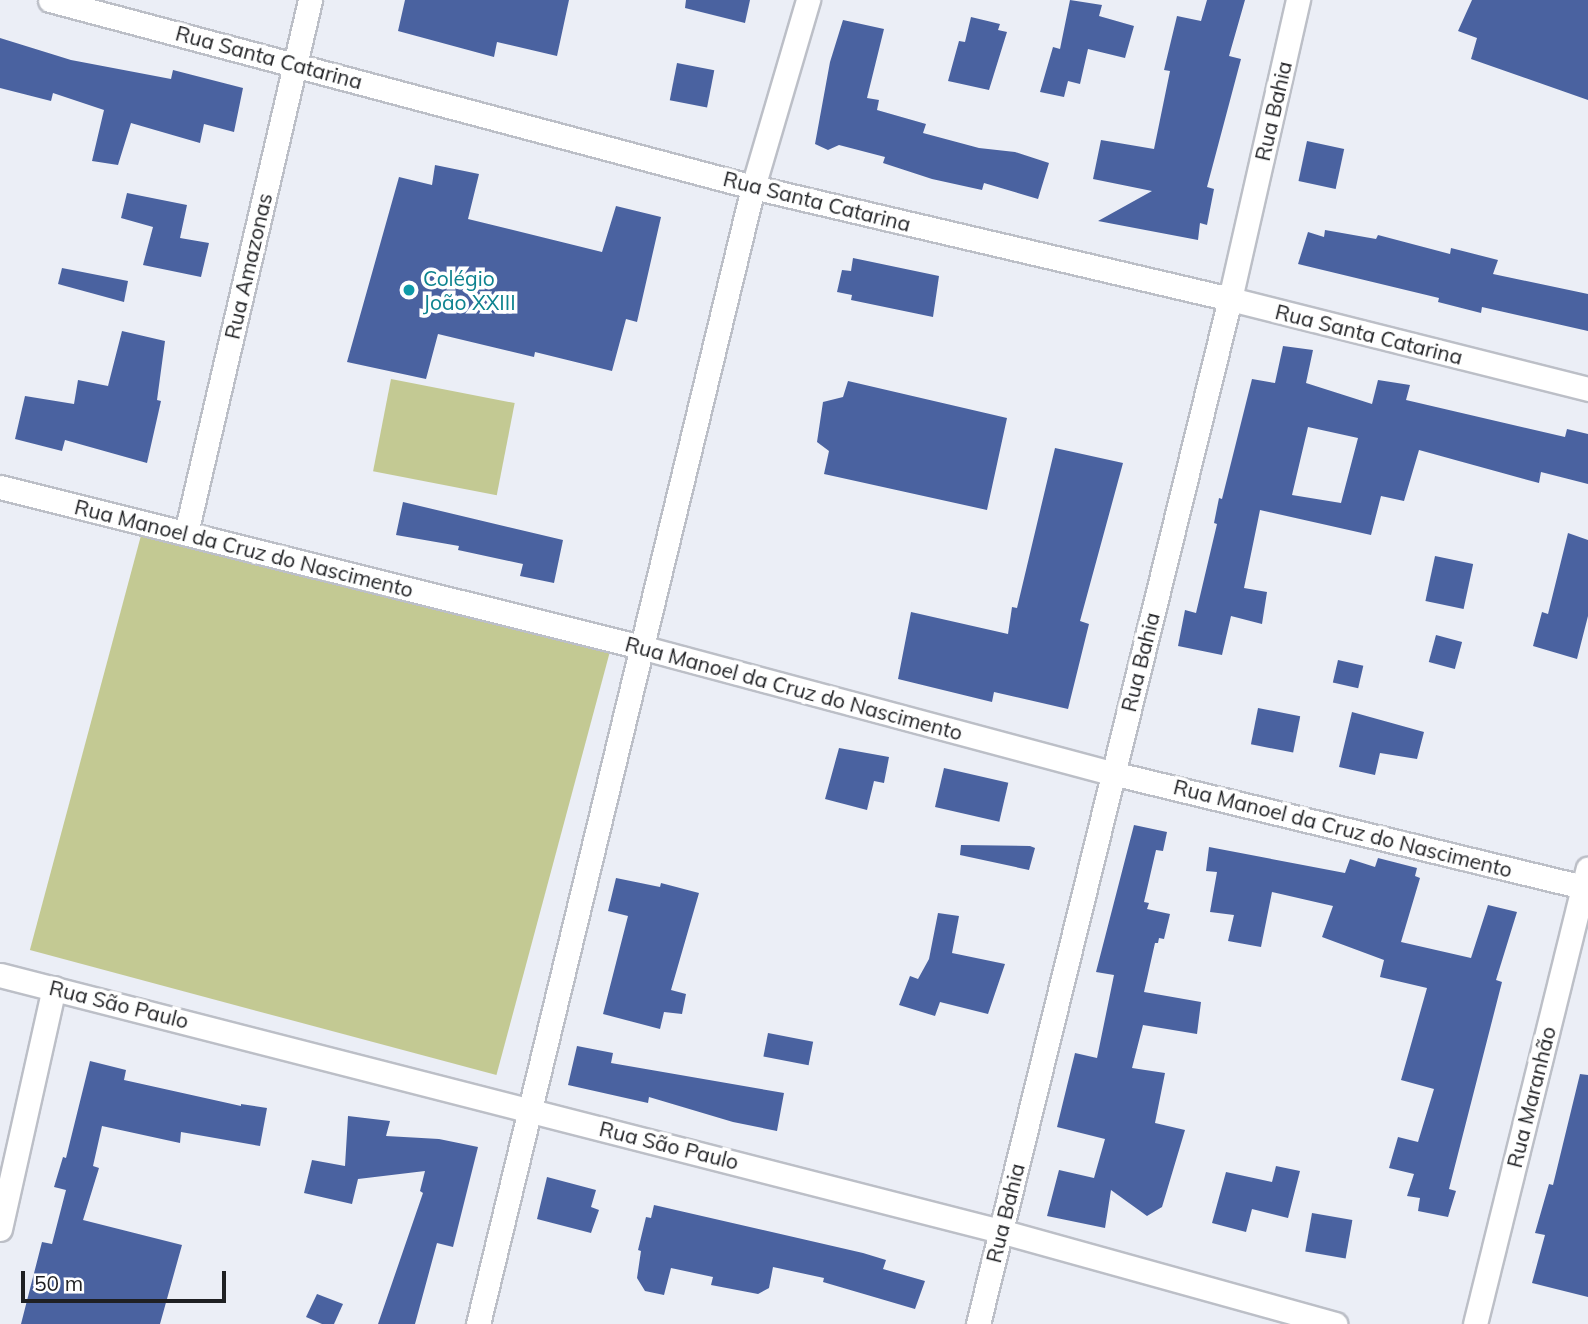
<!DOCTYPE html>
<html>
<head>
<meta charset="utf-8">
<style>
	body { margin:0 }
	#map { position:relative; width:1588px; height:1324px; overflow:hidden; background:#ebeef6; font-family:Mulish,sans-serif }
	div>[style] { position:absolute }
	.green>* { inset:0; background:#c3c993; transform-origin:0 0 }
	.building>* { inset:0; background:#4a62a0; transform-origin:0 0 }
	.roads { filter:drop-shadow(2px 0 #bcbfc7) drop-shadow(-2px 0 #bcbfc7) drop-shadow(0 2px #bcbfc7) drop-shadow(0 -2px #bcbfc7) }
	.street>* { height:23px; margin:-11.5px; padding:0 11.5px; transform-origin:11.5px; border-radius:11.5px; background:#fff }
	.dots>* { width:19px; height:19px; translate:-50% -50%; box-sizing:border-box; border:4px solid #fff; border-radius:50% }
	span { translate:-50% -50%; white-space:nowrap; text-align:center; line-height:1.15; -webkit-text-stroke:7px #fff; paint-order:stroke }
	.street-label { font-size:21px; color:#1f2023 }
	.culture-label { font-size:21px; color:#0d838f }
	.left { translate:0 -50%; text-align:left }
	.scale { position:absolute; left:21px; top:1271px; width:205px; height:32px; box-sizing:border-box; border:4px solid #1f2023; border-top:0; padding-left:9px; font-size:21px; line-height:24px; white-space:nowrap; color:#1f2023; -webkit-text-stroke:5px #fff; paint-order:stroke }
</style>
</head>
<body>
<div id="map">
	<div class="green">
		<i style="left:391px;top:379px;width:126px;height:94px;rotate:11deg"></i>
		<i style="left:143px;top:528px;width:483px;height:437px;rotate:15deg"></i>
	</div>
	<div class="building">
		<i style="clip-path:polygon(405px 0,569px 0,557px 56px,497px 42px,494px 57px,398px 31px)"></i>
		<i style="clip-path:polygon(686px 0,750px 0,745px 23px,685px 8px)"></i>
		<i style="clip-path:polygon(1070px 0,1102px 5px,1099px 16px,1134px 26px,1125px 58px,1088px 49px,1080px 84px,1068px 81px,1064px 97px,1040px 92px,1053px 47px,1060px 49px)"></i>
		<i style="clip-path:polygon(1207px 0,1245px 0,1229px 56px,1241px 59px,1207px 187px,1214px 189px,1207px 225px,1200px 223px,1198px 240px,1098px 221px,1152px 191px,1093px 179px,1101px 140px,1154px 149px,1170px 71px,1164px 70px,1177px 16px,1201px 21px)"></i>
		<i style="clip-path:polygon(1472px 0,1588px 0,1588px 100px,1471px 59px,1477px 38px,1458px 31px)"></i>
		<i style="clip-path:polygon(971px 17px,1000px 24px,998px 30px,1007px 32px,989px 90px,948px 81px,959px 41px,965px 42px)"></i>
		<i style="clip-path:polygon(843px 20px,884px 29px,867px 98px,879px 100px,877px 110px,926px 124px,923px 133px,979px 148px,1015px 152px,1049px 163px,1038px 199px,984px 183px,982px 190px,932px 179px,883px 163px,885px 157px,839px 145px,828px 150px,815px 144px,830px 62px)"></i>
		<i style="clip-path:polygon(0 38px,71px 60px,171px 79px,173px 70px,243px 88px,234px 132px,204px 124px,200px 143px,131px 123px,118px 165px,92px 161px,104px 110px,53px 93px,51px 101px,0 88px)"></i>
		<i style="left:677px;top:63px;width:38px;height:38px;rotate:11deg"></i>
		<i style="left:1307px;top:141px;width:38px;height:41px;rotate:12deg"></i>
		<i style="clip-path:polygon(435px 165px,479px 174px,468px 219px,602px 252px,616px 206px,661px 217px,637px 322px,626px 319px,612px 371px,535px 352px,534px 357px,438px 334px,426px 379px,347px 362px,399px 177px,432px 185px)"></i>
		<i style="clip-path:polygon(127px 193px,187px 205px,180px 238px,209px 243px,201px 277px,143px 265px,153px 227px,121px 218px)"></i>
		<i style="clip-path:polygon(1325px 230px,1376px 239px,1378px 235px,1450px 254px,1451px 248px,1498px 260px,1493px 274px,1588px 294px,1588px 331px,1482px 307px,1481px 313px,1438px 302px,1439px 298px,1298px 264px,1308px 232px,1324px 237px)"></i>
		<i style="clip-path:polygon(853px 258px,939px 276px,933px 317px,851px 300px,852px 295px,837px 292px,842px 270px,851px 271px)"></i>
		<i style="clip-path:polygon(62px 268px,128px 281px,124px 302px,58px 284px)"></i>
		<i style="clip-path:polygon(122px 331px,165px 341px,157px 400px,161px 401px,147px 463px,65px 440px,62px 451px,15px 439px,25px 396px,74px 404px,78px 380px,108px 386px)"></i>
		<i style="clip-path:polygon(evenodd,1283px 346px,1313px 350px,1306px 383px,1372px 404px,1378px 380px,1410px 385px,1406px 400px,1565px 437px,1567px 429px,1588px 434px,1588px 484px,1541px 472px,1539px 483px,1419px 450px,1404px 501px,1381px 496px,1371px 535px,1260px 510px,1244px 588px,1267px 592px,1262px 624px,1231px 616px,1222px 655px,1178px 646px,1185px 610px,1196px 613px,1217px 524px,1214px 523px,1219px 498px,1222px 499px,1252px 379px,1275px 383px,1283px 346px,1308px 427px,1358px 438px,1341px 503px,1292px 495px,1308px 427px)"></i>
		<i style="clip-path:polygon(848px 381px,1007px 418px,987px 510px,824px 474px,829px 451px,817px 442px,823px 402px,843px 397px)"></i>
		<i style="clip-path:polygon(1055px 448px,1123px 463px,1080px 621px,1089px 624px,1068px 709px,994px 692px,992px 702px,898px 679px,911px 612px,1008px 634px,1012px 607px,1017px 608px)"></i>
		<i style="clip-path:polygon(403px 502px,563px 540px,554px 583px,520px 576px,523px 564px,458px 550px,459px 546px,396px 535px)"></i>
		<i style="clip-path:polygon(1568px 533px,1588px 540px,1588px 616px,1577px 659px,1533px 646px,1542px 612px,1548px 614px)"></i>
		<i style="left:1435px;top:556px;width:39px;height:46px;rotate:12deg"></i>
		<i style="left:1436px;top:635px;width:27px;height:28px;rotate:15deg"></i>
		<i style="left:1338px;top:660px;width:26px;height:23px;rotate:13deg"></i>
		<i style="left:1258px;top:708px;width:43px;height:37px;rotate:11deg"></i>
		<i style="clip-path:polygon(1352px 712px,1424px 732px,1417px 759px,1380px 753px,1375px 775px,1339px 767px)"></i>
		<i style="clip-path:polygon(839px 748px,889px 757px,884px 783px,874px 781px,867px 810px,825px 799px)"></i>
		<i style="left:944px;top:768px;width:66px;height:40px;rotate:13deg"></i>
		<i style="clip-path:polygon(1134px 825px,1167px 832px,1163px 851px,1156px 850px,1144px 902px,1149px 903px,1147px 909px,1170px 914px,1164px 939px,1159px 938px,1158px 943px,1155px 943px,1144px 992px,1201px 1002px,1197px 1034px,1143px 1025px,1132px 1068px,1165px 1073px,1155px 1123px,1185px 1130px,1162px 1207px,1147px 1216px,1111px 1190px,1105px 1228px,1047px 1216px,1059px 1170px,1094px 1178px,1105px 1139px,1057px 1127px,1075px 1053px,1097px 1058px,1114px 975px,1096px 972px)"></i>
		<i style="clip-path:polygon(961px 845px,1030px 846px,1035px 848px,1029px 870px,960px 855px)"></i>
		<i style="clip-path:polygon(1209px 847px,1345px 873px,1350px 859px,1375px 867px,1378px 858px,1417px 868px,1415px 876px,1420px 878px,1401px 942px,1471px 958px,1488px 905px,1517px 912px,1496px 980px,1502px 982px,1449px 1189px,1456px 1191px,1448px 1217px,1418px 1211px,1420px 1198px,1407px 1196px,1414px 1174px,1389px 1168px,1398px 1137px,1418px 1142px,1434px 1089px,1401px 1080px,1427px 988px,1380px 977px,1384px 960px,1322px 937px,1333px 906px,1272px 892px,1261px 947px,1228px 941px,1234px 915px,1210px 912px,1217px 872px,1206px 871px)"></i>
		<i style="clip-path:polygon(616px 878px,660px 887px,661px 883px,699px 893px,671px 990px,686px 994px,682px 1014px,664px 1012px,660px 1029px,603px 1014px,628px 916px,608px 911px)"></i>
		<i style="clip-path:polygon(938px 913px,959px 916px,952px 953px,1005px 964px,988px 1014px,940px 1002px,935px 1016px,899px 1005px,910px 976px,918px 979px,929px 959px)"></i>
		<i style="left:768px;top:1033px;width:46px;height:24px;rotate:11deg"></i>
		<i style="clip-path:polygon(577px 1046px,613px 1053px,611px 1063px,784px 1093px,777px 1131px,733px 1122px,649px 1097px,648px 1103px,568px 1085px)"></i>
		<i style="clip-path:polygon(90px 1061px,126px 1070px,124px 1080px,241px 1106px,241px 1104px,267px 1108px,260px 1146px,181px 1132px,180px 1143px,102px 1126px,93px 1166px,99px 1168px,83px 1220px,182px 1245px,160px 1324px,21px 1324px,42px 1242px,52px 1244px,66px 1190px,54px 1187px,63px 1157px,66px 1158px)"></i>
		<i style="clip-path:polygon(1580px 1074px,1588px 1075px,1588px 1297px,1532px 1283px,1545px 1235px,1535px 1233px,1549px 1184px,1553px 1185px)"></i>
		<i style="clip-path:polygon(348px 1116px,390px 1121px,386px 1136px,439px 1139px,478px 1147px,453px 1247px,437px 1243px,415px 1324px,378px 1324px,423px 1193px,420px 1191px,425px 1171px,358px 1179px,352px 1204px,304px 1193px,312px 1160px,345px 1166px)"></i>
		<i style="clip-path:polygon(1276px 1166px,1300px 1171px,1288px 1218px,1252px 1209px,1246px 1232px,1212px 1223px,1226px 1172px,1272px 1182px)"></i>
		<i style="clip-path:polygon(547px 1177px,596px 1190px,591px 1207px,599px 1210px,591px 1233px,537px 1219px)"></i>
		<i style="clip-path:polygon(654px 1205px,863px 1253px,886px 1260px,883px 1269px,925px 1281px,915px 1309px,823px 1282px,824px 1278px,773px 1267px,769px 1288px,758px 1294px,711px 1285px,713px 1277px,671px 1268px,664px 1295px,645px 1291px,637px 1278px,641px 1251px,638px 1250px,646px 1217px,651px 1218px)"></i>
		<i style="left:1312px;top:1213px;width:41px;height:39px;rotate:10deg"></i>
		<i style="clip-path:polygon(317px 1294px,343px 1304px,334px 1324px,322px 1324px,306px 1317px)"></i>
	</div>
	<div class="roads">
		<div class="street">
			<i style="left:50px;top:0;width:727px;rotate:14.9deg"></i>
			<i style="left:753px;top:187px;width:490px;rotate:13.2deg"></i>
			<i style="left:1230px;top:299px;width:369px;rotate:14.1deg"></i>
			<i style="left:0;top:487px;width:661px;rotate:14.02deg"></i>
			<i style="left:641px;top:647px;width:488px;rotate:15deg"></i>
			<i style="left:1112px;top:773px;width:490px;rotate:13.6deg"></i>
			<i style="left:186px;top:533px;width:547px;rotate:-76.9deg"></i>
			<i style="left:0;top:975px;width:1032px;rotate:14.36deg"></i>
			<i style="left:1000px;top:1231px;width:348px;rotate:15.5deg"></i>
			<i style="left:0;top:1229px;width:247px;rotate:-77.4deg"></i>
			<i style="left:478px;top:1324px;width:1170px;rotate:-76.4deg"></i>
			<i style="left:753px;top:187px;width:195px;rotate:-73.6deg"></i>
			<i style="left:978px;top:1324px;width:1056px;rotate:-76.19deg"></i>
			<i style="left:1230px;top:299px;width:307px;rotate:-77.2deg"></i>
			<i style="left:1475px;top:1324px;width:469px;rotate:-76.1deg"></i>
		</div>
	</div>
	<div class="dots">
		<i style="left:409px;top:290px;background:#0f9aa8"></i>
	</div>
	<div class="street-label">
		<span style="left:269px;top:57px;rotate:15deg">Rua Santa Catarina</span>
		<span style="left:1273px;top:111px;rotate:-77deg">Rua Bahia</span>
		<span style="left:817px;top:201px;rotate:14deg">Rua Santa Catarina</span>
		<span style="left:248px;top:266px;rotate:-77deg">Rua Amazonas</span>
		<span style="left:1369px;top:334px;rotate:14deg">Rua Santa Catarina</span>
		<span style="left:244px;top:548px;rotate:14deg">Rua Manoel da Cruz do Nascimento</span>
		<span style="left:1140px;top:662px;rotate:-76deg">Rua Bahia</span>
		<span style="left:794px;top:688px;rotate:15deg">Rua Manoel da Cruz do Nascimento</span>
		<span style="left:1343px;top:828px;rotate:14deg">Rua Manoel da Cruz do Nascimento</span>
		<span style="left:119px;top:1004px;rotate:14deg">Rua São Paulo</span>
		<span style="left:1531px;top:1097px;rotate:-76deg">Rua Maranhão</span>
		<span style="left:669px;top:1145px;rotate:14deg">Rua São Paulo</span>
		<span style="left:1005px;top:1213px;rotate:-76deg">Rua Bahia</span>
	</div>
	<div class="culture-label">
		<span class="left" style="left:423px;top:290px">Colégio<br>João XXIII</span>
	</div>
	<div class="scale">50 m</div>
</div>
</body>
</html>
